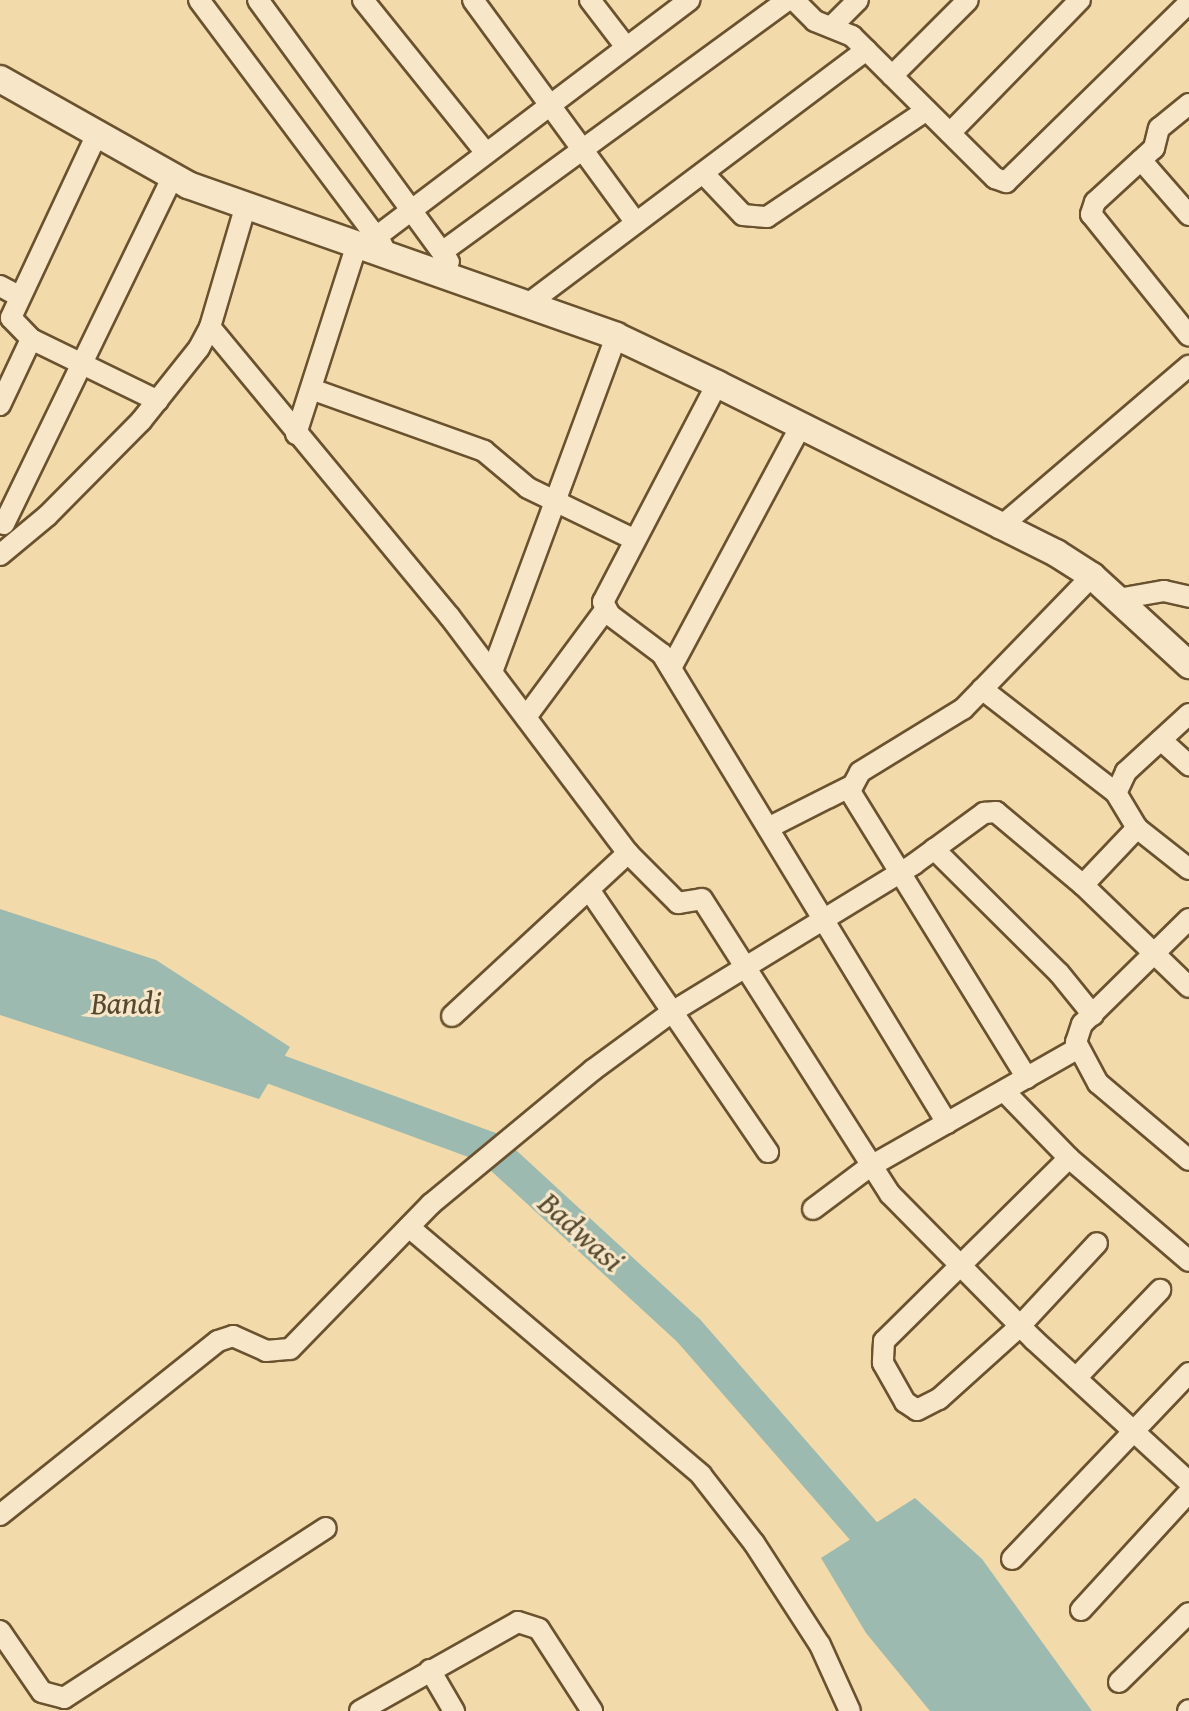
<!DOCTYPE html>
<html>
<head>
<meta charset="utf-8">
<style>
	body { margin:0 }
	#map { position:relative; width:1189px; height:1711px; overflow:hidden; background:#f3daab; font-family:"Gentium Book Plus",serif }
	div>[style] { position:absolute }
	.water>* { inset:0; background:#9cbaaf }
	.river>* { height:32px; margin:-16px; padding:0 16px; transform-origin:16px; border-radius:16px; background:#9cbaaf }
	.roads { filter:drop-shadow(2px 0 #6a522f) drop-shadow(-2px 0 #6a522f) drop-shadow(0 2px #6a522f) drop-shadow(0 -2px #6a522f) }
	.minor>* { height:20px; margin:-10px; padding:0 10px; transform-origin:10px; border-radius:10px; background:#f7e7c8 }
	.tertiary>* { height:26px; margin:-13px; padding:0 13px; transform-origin:13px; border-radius:13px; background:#f7e7c8 }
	span { translate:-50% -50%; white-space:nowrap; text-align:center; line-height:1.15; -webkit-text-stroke:6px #f7e7c8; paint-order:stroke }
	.water-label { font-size:32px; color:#554a30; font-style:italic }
</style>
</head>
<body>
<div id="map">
	<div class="water">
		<i style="clip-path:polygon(0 909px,156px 960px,290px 1047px,259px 1099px,0 1015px)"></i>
		<i style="clip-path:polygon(915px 1498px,982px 1559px,1092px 1711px,930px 1711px,866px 1633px,821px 1558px)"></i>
	</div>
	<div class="river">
		<i style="left:236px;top:1055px;width:270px;rotate:20.1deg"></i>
		<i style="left:490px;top:1148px;width:270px;rotate:42.6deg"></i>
		<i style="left:689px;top:1331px;width:309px;rotate:48.9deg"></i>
	</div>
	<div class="roads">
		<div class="minor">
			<i style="left:199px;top:0;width:306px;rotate:53.2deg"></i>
			<i style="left:258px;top:0;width:324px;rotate:53.9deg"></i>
			<i style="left:363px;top:0;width:196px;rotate:51.2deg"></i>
			<i style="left:473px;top:0;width:276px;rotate:53.8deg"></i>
			<i style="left:590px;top:0;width:59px;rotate:52.5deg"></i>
			<i style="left:794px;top:0;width:30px;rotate:45deg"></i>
			<i style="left:815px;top:21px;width:40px;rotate:22deg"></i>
			<i style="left:852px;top:36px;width:202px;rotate:44.8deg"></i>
			<i style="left:995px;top:178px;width:12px;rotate:20deg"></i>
			<i style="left:1006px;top:182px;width:256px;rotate:-44.4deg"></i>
			<i style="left:833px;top:25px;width:35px;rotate:-45deg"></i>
			<i style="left:892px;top:76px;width:107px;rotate:-45deg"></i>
			<i style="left:1189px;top:104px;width:38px;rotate:141deg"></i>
			<i style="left:1159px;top:128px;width:21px;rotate:104deg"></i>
			<i style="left:1154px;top:148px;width:80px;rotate:137.5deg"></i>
			<i style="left:1095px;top:202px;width:13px;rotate:108deg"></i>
			<i style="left:1091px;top:214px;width:156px;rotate:51.2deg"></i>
			<i style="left:950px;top:133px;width:186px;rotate:-45.7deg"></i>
			<i style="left:97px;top:134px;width:203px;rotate:115.1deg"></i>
			<i style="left:11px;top:318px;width:29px;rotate:46deg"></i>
			<i style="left:31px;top:339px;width:141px;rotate:26deg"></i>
			<i style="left:1141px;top:160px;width:73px;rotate:48.9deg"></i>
			<i style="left:703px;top:173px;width:58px;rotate:46.4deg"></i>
			<i style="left:743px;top:215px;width:24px;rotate:5deg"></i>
			<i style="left:767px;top:217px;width:192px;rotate:-33.8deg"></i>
			<i style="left:376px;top:237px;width:393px;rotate:-37.1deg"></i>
			<i style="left:442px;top:252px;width:427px;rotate:-36.1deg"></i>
			<i style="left:0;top:286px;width:21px;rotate:28deg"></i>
			<i style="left:528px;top:304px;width:423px;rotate:-36.9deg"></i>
			<i style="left:210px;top:327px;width:376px;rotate:50.4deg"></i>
			<i style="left:450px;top:617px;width:296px;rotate:53deg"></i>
			<i style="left:628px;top:853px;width:71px;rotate:45deg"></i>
			<i style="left:678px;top:903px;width:24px;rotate:-9deg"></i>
			<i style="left:702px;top:899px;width:350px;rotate:57.5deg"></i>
			<i style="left:890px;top:1194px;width:205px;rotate:45.4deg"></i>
			<i style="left:1034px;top:1340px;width:210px;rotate:42.5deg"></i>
			<i style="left:717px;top:384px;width:246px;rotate:117.6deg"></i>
			<i style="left:603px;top:602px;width:15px;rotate:62deg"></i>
			<i style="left:610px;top:615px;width:65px;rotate:36.9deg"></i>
			<i style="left:662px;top:654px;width:549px;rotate:58.71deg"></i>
			<i style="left:314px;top:390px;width:181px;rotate:19.7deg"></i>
			<i style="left:484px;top:451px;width:57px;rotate:40.1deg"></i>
			<i style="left:528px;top:488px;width:117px;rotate:25.9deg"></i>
			<i style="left:0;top:405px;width:73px;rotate:-64.8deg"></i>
			<i style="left:296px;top:434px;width:200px;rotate:-72.2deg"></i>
			<i style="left:4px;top:524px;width:387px;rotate:-64.1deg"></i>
			<i style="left:999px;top:528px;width:250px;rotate:-40.5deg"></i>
			<i style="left:0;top:555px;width:61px;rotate:-39.7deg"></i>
			<i style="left:47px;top:516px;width:134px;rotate:-45.3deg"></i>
			<i style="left:141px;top:421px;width:93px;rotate:-51.5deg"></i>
			<i style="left:199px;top:348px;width:24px;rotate:-62deg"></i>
			<i style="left:210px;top:327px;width:127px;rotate:-73.6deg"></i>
			<i style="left:1118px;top:599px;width:47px;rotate:-9.9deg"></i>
			<i style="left:1164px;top:591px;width:26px;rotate:13deg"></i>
			<i style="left:671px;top:668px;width:275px;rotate:-61.8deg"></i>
			<i style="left:492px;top:672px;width:358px;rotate:-69.7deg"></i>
			<i style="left:982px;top:689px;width:170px;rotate:37.8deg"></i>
			<i style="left:1189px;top:714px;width:86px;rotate:137.4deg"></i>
			<i style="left:1126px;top:772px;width:23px;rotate:115deg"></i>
			<i style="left:1116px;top:793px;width:41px;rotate:59deg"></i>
			<i style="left:1137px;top:828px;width:66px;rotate:38.3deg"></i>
			<i style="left:526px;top:717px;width:134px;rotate:-53.5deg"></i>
			<i style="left:1161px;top:740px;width:38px;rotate:42deg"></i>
			<i style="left:768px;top:828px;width:93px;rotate:-26.8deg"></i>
			<i style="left:934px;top:849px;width:176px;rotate:44.8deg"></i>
			<i style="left:1059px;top:973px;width:54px;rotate:51deg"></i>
			<i style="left:1083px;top:885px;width:79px;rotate:-46.5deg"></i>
			<i style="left:590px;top:891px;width:316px;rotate:55.7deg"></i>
			<i style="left:1189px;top:919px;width:150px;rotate:135.5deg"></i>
			<i style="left:1082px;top:1024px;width:19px;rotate:108deg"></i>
			<i style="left:1076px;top:1042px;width:47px;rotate:61.8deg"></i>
			<i style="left:1098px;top:1083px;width:119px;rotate:40.2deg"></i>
			<i style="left:452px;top:1016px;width:240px;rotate:-42.8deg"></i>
			<i style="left:1027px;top:1078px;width:337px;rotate:-121.7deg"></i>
			<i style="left:850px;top:791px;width:21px;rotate:-62deg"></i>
			<i style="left:860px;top:772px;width:121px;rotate:-31.5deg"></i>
			<i style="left:963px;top:709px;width:185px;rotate:-45.9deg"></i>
			<i style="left:1004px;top:1091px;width:93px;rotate:45.9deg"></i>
			<i style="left:1069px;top:1158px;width:158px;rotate:40.6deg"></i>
			<i style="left:1069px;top:1158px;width:260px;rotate:135.3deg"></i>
			<i style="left:884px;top:1341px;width:22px;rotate:93deg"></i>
			<i style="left:883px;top:1363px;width:45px;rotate:60.6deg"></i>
			<i style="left:905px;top:1402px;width:14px;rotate:34deg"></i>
			<i style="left:917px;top:1410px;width:25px;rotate:-27deg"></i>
			<i style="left:939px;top:1399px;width:109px;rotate:-42deg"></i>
			<i style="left:1020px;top:1326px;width:113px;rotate:-47.1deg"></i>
			<i style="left:813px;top:1209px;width:70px;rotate:-36.9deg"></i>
			<i style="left:869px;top:1167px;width:239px;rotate:-29.6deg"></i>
			<i style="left:409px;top:1227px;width:383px;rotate:40.3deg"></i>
			<i style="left:701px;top:1475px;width:86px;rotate:52.1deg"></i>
			<i style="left:754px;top:1543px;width:121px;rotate:57.1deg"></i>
			<i style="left:820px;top:1645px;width:72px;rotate:65.6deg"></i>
			<i style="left:1076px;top:1378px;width:122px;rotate:-46.3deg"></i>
			<i style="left:0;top:1515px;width:279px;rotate:-38.6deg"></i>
			<i style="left:218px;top:1341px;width:16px;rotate:-18deg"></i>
			<i style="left:233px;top:1336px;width:36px;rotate:24deg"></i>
			<i style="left:266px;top:1351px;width:24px;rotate:-5deg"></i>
			<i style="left:290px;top:1349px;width:202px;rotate:-45.8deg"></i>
			<i style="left:431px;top:1204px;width:210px;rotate:-39.6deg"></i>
			<i style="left:593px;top:1070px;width:98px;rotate:-36.3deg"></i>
			<i style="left:672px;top:1012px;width:284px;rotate:-31.4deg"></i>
			<i style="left:914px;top:864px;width:87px;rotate:-36.1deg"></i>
			<i style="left:984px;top:813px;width:12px;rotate:-5deg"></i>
			<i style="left:996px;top:812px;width:114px;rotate:40deg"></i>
			<i style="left:1083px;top:885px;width:147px;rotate:43.9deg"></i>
			<i style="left:1012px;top:1559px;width:257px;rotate:-46.4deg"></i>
			<i style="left:1081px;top:1610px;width:160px;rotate:-47.5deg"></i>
			<i style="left:0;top:1631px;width:74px;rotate:55.5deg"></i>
			<i style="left:42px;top:1692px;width:23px;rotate:15deg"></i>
			<i style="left:64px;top:1698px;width:312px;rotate:-33deg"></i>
			<i style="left:430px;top:1670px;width:48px;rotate:59.7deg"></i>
			<i style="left:1119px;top:1682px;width:98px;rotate:-44.6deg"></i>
			<i style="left:360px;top:1711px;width:181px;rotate:-29.4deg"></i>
			<i style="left:518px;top:1622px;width:22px;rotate:18deg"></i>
			<i style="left:539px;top:1629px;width:98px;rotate:57.1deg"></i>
			<i style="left:1188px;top:1711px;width:1px;rotate:-45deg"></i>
		</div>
		<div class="tertiary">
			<i style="left:0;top:79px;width:216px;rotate:29.4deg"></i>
			<i style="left:188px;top:185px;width:454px;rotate:19.4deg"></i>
			<i style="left:616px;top:336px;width:112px;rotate:25.4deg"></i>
			<i style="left:717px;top:384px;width:379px;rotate:26.5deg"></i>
			<i style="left:1056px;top:553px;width:43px;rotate:32.6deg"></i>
			<i style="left:1092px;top:576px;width:132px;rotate:42.5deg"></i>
		</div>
	</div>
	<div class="water-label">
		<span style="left:126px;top:1003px">Bandi</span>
		<span style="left:581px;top:1232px;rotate:42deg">Badwasi</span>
	</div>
</div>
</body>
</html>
